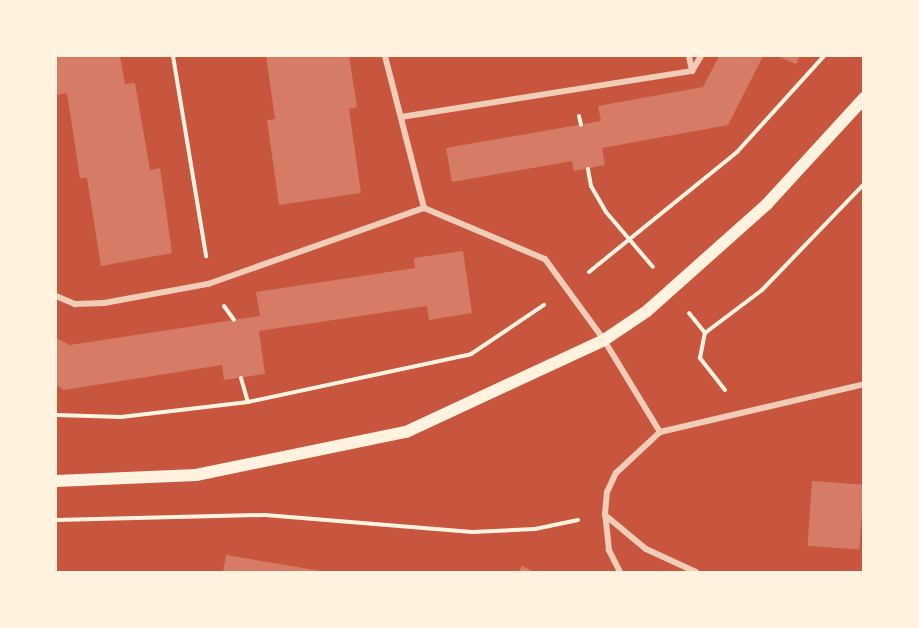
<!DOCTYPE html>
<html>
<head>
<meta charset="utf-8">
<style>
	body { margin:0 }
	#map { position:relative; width:919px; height:628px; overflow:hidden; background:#c8553d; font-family:"Varela Round",sans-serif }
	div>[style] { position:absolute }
	.building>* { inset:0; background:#d67c66; transform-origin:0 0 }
	.path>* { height:4px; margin:-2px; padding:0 2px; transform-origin:2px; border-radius:2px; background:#fff3e0 }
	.minor>* { height:6px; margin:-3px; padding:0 3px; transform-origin:3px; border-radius:3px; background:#f1ccb7 }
	.secondary>* { height:12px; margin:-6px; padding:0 6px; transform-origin:6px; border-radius:6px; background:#fff3e0 }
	span { translate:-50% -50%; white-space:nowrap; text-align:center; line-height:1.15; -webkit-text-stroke:6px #fff3e0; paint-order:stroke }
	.frame { position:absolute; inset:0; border:57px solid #fff3e0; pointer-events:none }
</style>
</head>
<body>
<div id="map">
	<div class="building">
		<i style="clip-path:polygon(56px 56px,120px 56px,125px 84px,135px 83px,150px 170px,160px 168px,172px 253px,101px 266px,87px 178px,80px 178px,67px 93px,56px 95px)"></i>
		<i style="clip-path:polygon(266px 56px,349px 56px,357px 107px,349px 109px,361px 193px,279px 205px,267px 120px,275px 119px)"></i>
		<i style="clip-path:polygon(719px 56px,763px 56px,728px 125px,602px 148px,605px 165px,574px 171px,572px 161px,452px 182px,446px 148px,601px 121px,598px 106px,703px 87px)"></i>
		<i style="clip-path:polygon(777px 56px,800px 56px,796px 64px)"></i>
		<i style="clip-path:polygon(463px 251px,472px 313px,429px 320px,427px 306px,259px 331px,265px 374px,224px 380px,222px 365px,64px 390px,56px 385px,56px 338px,70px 345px,260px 316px,256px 292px,415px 268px,414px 258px)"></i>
		<i style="left:812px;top:481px;width:52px;height:65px;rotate:4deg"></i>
		<i style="clip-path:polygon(226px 555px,321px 571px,321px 572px,223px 572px)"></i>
		<i style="clip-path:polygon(522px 566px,534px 572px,518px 572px)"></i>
	</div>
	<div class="path">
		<i style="left:173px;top:56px;width:203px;rotate:80.6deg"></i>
		<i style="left:579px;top:116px;width:9px;rotate:77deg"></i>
		<i style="left:588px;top:169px;width:17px;rotate:80deg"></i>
		<i style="left:591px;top:186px;width:30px;rotate:60deg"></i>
		<i style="left:606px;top:212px;width:72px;rotate:49.5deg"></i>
		<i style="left:589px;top:272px;width:191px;rotate:-39deg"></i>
		<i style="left:737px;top:152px;width:130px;rotate:-47.8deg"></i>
		<i style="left:224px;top:306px;width:17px;rotate:54deg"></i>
		<i style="left:689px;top:313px;width:26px;rotate:51deg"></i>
		<i style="left:241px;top:378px;width:25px;rotate:74deg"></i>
		<i style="left:725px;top:390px;width:41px;rotate:-128deg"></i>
		<i style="left:700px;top:358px;width:25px;rotate:-79deg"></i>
		<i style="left:705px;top:333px;width:71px;rotate:-37deg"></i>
		<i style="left:762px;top:290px;width:147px;rotate:-46.1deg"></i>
		<i style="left:56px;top:415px;width:65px;rotate:1.8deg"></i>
		<i style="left:121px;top:417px;width:128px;rotate:-6.7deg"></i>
		<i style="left:248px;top:402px;width:228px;rotate:-12.1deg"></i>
		<i style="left:471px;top:354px;width:88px;rotate:-33.9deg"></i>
		<i style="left:56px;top:520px;width:209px;rotate:-1.4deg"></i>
		<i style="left:265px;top:515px;width:208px;rotate:4.7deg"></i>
		<i style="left:472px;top:532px;width:63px;rotate:-2.7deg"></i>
		<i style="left:535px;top:529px;width:44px;rotate:-11.8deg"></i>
	</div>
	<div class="minor">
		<i style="left:385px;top:56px;width:157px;rotate:75.6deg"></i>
		<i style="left:689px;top:56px;width:15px;rotate:79deg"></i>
		<i style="left:401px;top:117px;width:295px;rotate:-9deg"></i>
		<i style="left:692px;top:71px;width:17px;rotate:-59deg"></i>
		<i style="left:56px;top:296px;width:21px;rotate:23deg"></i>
		<i style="left:75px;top:304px;width:29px;rotate:-2deg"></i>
		<i style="left:104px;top:303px;width:106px;rotate:-10.4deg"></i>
		<i style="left:208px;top:284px;width:229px;rotate:-19.4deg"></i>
		<i style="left:424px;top:208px;width:131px;rotate:22.9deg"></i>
		<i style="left:545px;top:259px;width:100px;rotate:53.9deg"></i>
		<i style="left:604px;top:340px;width:108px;rotate:58.7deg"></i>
		<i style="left:660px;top:432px;width:210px;rotate:-13.2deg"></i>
		<i style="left:605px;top:515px;width:53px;rotate:39.7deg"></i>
		<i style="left:646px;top:549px;width:55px;rotate:24.7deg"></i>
		<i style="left:620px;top:572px;width:25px;rotate:-117deg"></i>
		<i style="left:609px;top:550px;width:36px;rotate:-96deg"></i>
		<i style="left:605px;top:514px;width:22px;rotate:-85deg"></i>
		<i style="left:607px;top:492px;width:21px;rotate:-65deg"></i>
		<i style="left:616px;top:473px;width:60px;rotate:-43deg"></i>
	</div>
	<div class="secondary">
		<i style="left:56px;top:481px;width:140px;rotate:-2.5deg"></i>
		<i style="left:196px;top:475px;width:214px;rotate:-11.6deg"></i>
		<i style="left:406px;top:432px;width:218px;rotate:-24.9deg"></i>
		<i style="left:604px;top:340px;width:52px;rotate:-34deg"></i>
		<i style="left:647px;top:311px;width:161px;rotate:-41.7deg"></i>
		<i style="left:767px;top:204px;width:144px;rotate:-47.5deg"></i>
	</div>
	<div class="frame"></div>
</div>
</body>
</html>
